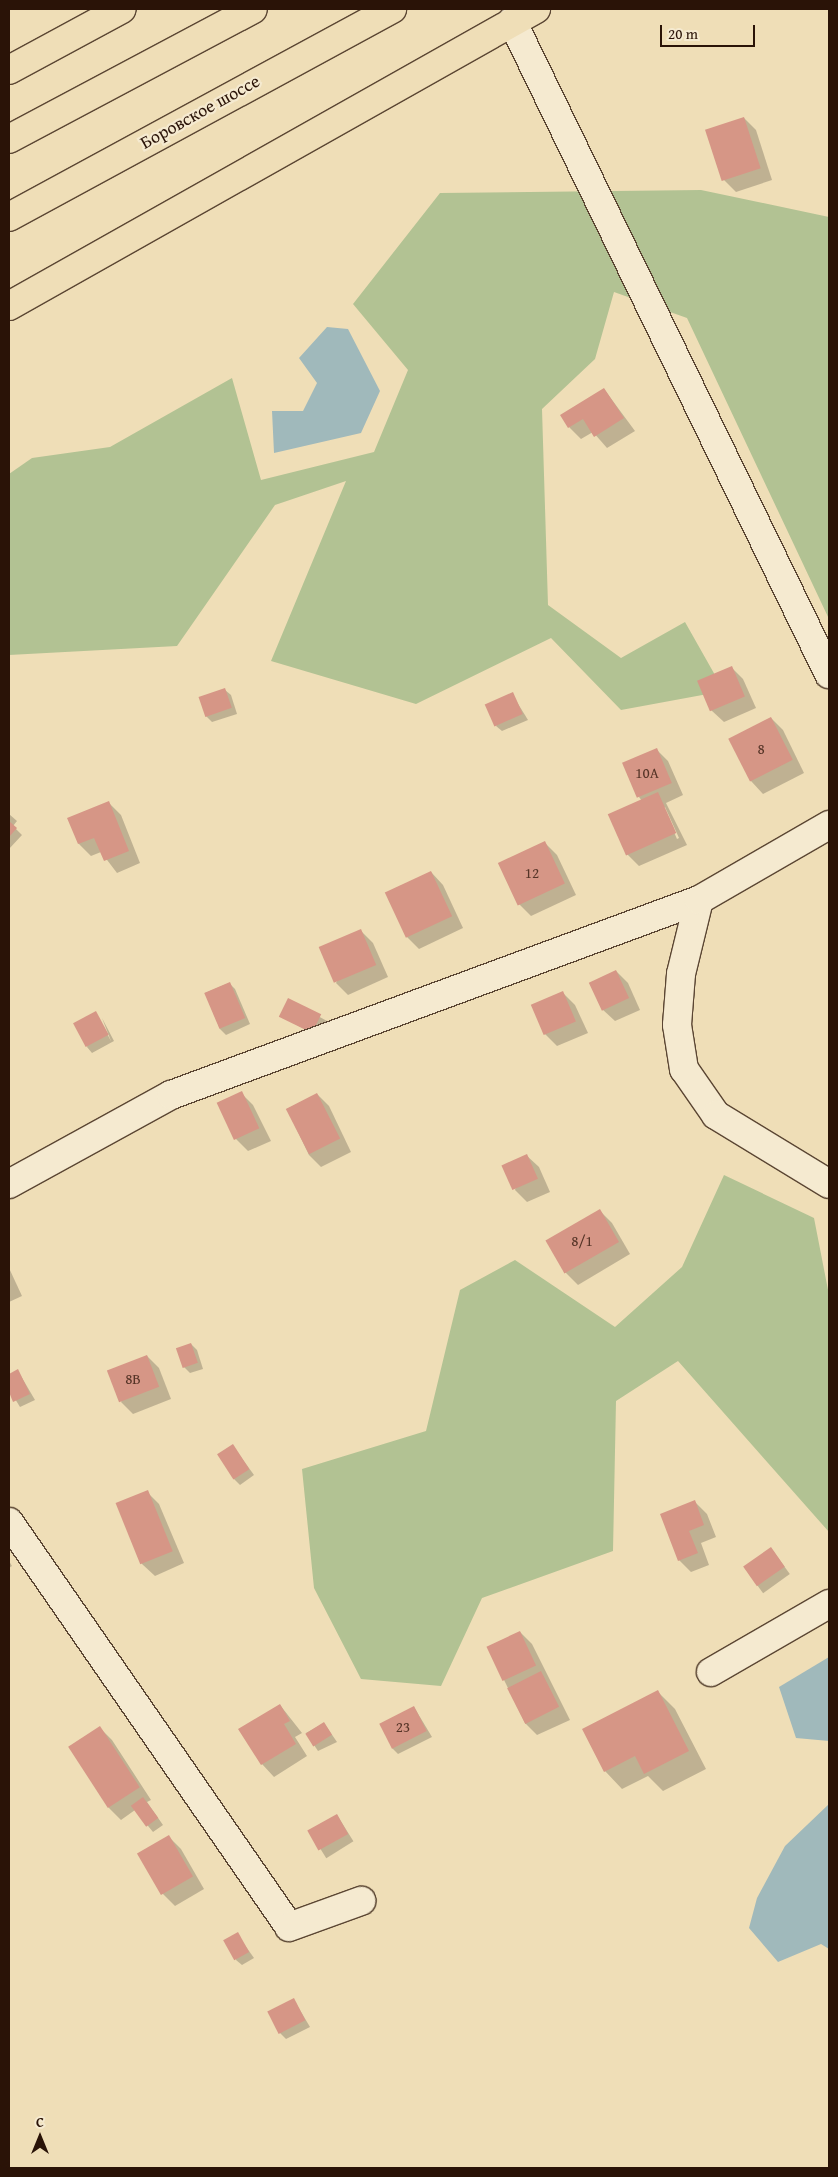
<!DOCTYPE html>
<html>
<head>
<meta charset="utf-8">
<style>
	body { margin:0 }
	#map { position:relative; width:838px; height:2177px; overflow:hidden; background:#efdeb7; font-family:"Gentium Book Plus",serif }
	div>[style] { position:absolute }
	.green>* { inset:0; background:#b2c293 }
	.water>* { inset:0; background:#a0b9bb }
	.shadow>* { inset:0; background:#0003; transform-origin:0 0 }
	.building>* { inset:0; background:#d69686; transform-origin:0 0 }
	.roads { filter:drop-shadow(1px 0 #5b4633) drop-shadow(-1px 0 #5b4633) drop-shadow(0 1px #5b4633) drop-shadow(0 -1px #5b4633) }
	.minor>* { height:28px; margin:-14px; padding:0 14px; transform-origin:14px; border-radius:14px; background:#f5ead0 }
	.major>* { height:28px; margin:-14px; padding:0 14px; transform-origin:14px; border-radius:14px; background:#efdeb7 }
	span { translate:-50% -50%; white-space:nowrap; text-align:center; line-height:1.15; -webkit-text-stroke:4.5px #f5ead0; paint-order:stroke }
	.number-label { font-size:15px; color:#553427 }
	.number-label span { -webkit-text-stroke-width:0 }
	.street-label { font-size:18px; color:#2a1307 }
	.frame { position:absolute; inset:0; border:10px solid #2a1307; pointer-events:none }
	.north { position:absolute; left:15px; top:2112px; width:50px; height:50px; -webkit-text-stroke:4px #f5ead0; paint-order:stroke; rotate:0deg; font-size:14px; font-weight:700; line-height:20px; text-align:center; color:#2a1307 }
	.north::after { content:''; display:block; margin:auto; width:18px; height:22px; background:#2a1307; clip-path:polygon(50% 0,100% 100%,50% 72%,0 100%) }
	.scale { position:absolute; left:660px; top:25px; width:95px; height:22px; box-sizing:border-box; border:2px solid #2a1307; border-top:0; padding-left:6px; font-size:15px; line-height:18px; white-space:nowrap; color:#2a1307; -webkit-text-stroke:4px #f5ead0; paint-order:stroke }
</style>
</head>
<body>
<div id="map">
	<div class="green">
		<i style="clip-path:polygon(701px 190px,829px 217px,829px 619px,687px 318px,614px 292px,595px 359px,542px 409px,548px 605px,621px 658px,685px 622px,724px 691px,621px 710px,551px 638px,416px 704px,271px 661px,346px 481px,275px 505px,177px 646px,9px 655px,9px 474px,32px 458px,110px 447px,232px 378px,261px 480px,374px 452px,408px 370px,353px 304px,440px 193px)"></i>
		<i style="clip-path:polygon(724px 1175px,814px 1218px,829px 1295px,829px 1532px,678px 1361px,616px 1401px,613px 1551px,482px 1598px,441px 1686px,361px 1679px,314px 1588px,302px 1469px,426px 1431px,460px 1290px,515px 1260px,615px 1327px,682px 1267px)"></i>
	</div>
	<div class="water">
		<i style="clip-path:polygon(327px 327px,348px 329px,380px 391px,361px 433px,274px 453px,272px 411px,303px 411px,317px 383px,299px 358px)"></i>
		<i style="clip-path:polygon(829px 1657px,829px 1741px,796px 1738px,779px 1687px)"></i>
		<i style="clip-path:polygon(829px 1804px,829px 1949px,821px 1944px,778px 1962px,749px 1928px,757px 1898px,785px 1846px)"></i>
	</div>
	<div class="shadow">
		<i style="clip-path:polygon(744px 118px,756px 130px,772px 180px,736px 192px,724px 180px)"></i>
		<i style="clip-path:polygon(604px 389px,635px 431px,607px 448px,593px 432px,581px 439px,569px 427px)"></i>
		<i style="clip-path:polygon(731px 667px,743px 679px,756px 708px,724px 722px,711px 710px)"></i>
		<i style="clip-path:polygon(225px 690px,231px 695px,237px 714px,212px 722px,206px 716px)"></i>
		<i style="clip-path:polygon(512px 694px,528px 720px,502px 731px,496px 726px)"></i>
		<i style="clip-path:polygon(771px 718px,783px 730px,804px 773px,763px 794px,751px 781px,730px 739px)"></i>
		<i style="clip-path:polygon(evenodd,656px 749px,668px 761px,683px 795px,666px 803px,687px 845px,639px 866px,627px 854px,642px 801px,639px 797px,656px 749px,663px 807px,665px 807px,679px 838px,677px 839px,663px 807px)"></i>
		<i style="clip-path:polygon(109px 803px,121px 815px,140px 863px,117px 873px,101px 852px,91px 856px,79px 844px,69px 819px)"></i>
		<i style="clip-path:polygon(9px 814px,17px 821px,13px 826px,22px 835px,9px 849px)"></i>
		<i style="clip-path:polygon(545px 843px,557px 855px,576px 895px,531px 916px,519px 904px)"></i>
		<i style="clip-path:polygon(431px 872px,443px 885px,463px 928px,419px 949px,407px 937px,387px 893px)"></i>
		<i style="clip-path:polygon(361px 931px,373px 943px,388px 977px,348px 995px,336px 983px)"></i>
		<i style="clip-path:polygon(616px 971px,628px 983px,640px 1010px,615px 1021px,602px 1009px)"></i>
		<i style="clip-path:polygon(229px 983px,235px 989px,250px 1024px,226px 1035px,220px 1029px,205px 993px)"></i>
		<i style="clip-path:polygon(563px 993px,575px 1005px,588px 1033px,557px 1046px,545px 1034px)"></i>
		<i style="left:289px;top:1000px;width:43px;height:18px;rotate:29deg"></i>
		<i style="clip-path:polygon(96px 1013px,111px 1041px,102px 1018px,114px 1041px,92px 1053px,87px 1047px)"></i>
		<i style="clip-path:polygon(241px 1093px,253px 1105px,271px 1141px,248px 1151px,236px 1139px)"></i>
		<i style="clip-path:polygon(317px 1094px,329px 1106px,351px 1152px,321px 1167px,309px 1155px,287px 1109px)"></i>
		<i style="clip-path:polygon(526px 1155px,539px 1167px,550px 1192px,527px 1202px,515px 1190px)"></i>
		<i style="clip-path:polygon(600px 1211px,612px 1223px,630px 1254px,578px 1285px,566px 1273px,547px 1241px)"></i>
		<i style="clip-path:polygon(9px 1268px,22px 1296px,9px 1302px)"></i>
		<i style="clip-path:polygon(191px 1344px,197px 1350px,203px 1369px,190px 1373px,184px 1367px)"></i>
		<i style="clip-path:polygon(147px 1356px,159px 1368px,171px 1399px,133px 1414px,121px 1402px)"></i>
		<i style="clip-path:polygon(18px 1371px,35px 1400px,20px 1407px,9px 1389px,9px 1375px)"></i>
		<i style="clip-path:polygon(233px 1446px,254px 1475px,240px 1485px,234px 1479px)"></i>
		<i style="clip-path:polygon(147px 1492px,159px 1504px,184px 1563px,155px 1576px,142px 1564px,118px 1504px)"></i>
		<i style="clip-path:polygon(695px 1502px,707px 1514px,716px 1537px,701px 1543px,709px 1565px,691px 1572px,679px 1560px)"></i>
		<i style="left:771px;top:1548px;width:32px;height:33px;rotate:54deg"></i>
		<i style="clip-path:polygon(9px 1561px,12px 1566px,9px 1568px)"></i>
		<i style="clip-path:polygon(520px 1632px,532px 1644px,570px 1720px,537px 1735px,525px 1723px,488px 1647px)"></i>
		<i style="clip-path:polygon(658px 1692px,675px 1709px,706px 1769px,663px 1791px,648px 1776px,622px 1789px,605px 1771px)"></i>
		<i style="clip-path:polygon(280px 1705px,302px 1733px,295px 1737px,307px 1756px,274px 1777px,262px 1764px)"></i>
		<i style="clip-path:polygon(414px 1707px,432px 1737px,398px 1754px,392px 1748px)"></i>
		<i style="clip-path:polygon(324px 1723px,337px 1742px,318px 1751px,306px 1733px)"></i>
		<i style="clip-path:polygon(100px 1728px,112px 1740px,151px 1800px,147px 1802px,163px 1825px,153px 1832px,135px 1810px,121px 1820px,109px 1808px,70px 1748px)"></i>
		<i style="left:337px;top:1815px;width:31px;height:32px;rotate:58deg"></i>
		<i style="clip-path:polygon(169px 1837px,181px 1849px,204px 1889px,175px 1906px,163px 1894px)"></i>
		<i style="clip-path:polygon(237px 1934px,254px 1958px,242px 1965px,236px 1960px)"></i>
		<i style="clip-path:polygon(294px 2000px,310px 2027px,286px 2039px,280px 2033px)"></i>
	</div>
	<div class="building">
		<i style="left:744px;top:117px;width:54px;height:41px;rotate:72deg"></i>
		<i style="clip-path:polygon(604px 388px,624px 418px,594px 437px,583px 419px,568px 428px,560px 415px)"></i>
		<i style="left:732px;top:666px;width:33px;height:38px;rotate:67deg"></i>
		<i style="left:225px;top:688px;width:21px;height:28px;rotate:71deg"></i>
		<i style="left:513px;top:692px;width:24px;height:31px;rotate:66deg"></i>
		<i style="left:771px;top:717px;width:48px;height:48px;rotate:63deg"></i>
		<i style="left:657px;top:748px;width:38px;height:38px;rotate:67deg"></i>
		<i style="left:658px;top:792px;width:45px;height:55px;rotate:66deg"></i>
		<i style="clip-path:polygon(109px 801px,129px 851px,104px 861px,94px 838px,78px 844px,67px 818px)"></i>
		<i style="clip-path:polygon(9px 821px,17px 828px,9px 837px)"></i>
		<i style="left:545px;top:841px;width:47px;height:52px;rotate:65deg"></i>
		<i style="left:431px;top:871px;width:50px;height:51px;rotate:65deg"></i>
		<i style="left:361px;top:929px;width:39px;height:46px;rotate:67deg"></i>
		<i style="left:616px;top:970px;width:31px;height:30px;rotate:65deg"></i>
		<i style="left:230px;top:982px;width:39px;height:28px;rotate:67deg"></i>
		<i style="left:563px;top:991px;width:33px;height:35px;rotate:67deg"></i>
		<i style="left:288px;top:998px;width:37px;height:21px;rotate:26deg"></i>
		<i style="left:96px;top:1011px;width:27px;height:26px;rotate:62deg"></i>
		<i style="left:242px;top:1091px;width:41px;height:28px;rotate:65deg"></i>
		<i style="left:317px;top:1093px;width:51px;height:35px;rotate:63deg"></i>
		<i style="left:527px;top:1154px;width:27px;height:28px;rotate:66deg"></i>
		<i style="left:600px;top:1209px;width:38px;height:63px;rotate:60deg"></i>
		<i style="left:191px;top:1343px;width:21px;height:16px;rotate:71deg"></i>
		<i style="left:147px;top:1355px;width:34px;height:43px;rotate:69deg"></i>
		<i style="clip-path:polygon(18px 1369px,30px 1394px,13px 1402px,9px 1392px,9px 1374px)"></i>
		<i style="left:233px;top:1444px;width:30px;height:19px;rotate:57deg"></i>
		<i style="left:148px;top:1490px;width:66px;height:35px;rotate:68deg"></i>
		<i style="clip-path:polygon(695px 1500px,704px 1525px,689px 1531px,698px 1553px,678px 1561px,660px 1514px)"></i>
		<i style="left:771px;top:1547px;width:24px;height:34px;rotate:55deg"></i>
		<i style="left:520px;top:1631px;width:38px;height:37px;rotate:65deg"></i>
		<i style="left:541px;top:1671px;width:40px;height:38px;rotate:63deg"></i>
		<i style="clip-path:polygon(658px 1690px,689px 1751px,644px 1774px,635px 1756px,604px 1772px,582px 1729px)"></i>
		<i style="clip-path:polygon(280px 1704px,290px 1721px,284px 1724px,296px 1744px,261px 1765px,238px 1729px)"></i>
		<i style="left:414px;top:1706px;width:28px;height:39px;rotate:63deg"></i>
		<i style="left:324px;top:1722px;width:15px;height:22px;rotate:58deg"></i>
		<i style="left:100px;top:1726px;width:73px;height:38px;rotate:57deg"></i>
		<i style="left:143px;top:1797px;width:26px;height:15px;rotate:54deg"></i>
		<i style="left:337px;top:1814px;width:23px;height:34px;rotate:61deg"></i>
		<i style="left:169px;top:1835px;width:48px;height:37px;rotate:60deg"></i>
		<i style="left:238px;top:1932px;width:23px;height:17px;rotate:61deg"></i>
		<i style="left:294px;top:1998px;width:25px;height:30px;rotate:63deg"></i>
	</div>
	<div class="roads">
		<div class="minor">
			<i style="left:512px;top:21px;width:726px;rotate:64.11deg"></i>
			<i style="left:699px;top:900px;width:76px;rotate:103.7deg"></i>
			<i style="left:681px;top:974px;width:51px;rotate:94.5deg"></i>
			<i style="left:677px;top:1025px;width:45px;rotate:81deg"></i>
			<i style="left:684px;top:1069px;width:56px;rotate:55.2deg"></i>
			<i style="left:716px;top:1115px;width:132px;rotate:31.4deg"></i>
			<i style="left:9px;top:1184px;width:185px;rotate:-28.8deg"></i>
			<i style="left:171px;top:1095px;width:563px;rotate:-20.27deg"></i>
			<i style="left:699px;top:900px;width:150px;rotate:-30deg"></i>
			<i style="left:9px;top:1522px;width:492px;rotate:55.3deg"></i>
			<i style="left:289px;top:1927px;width:77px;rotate:-19.9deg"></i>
			<i style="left:711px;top:1672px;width:136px;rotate:-30deg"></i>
		</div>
		<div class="major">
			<i style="left:9px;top:70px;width:128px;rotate:-28.4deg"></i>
			<i style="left:9px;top:139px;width:276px;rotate:-28deg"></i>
			<i style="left:9px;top:217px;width:436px;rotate:-28.5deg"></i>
			<i style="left:9px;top:306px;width:605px;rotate:-29.4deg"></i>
		</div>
	</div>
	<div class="number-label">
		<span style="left:761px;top:749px">8</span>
		<span style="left:647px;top:773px">10А</span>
		<span style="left:532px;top:873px">12</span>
		<span style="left:582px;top:1241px">8/1</span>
		<span style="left:133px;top:1379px">8В</span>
		<span style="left:403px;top:1727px">23</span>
	</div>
	<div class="street-label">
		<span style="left:200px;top:112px;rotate:-29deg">Боровское шоссе</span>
	</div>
	<div class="frame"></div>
	<div class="north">С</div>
	<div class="scale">20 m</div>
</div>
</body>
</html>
